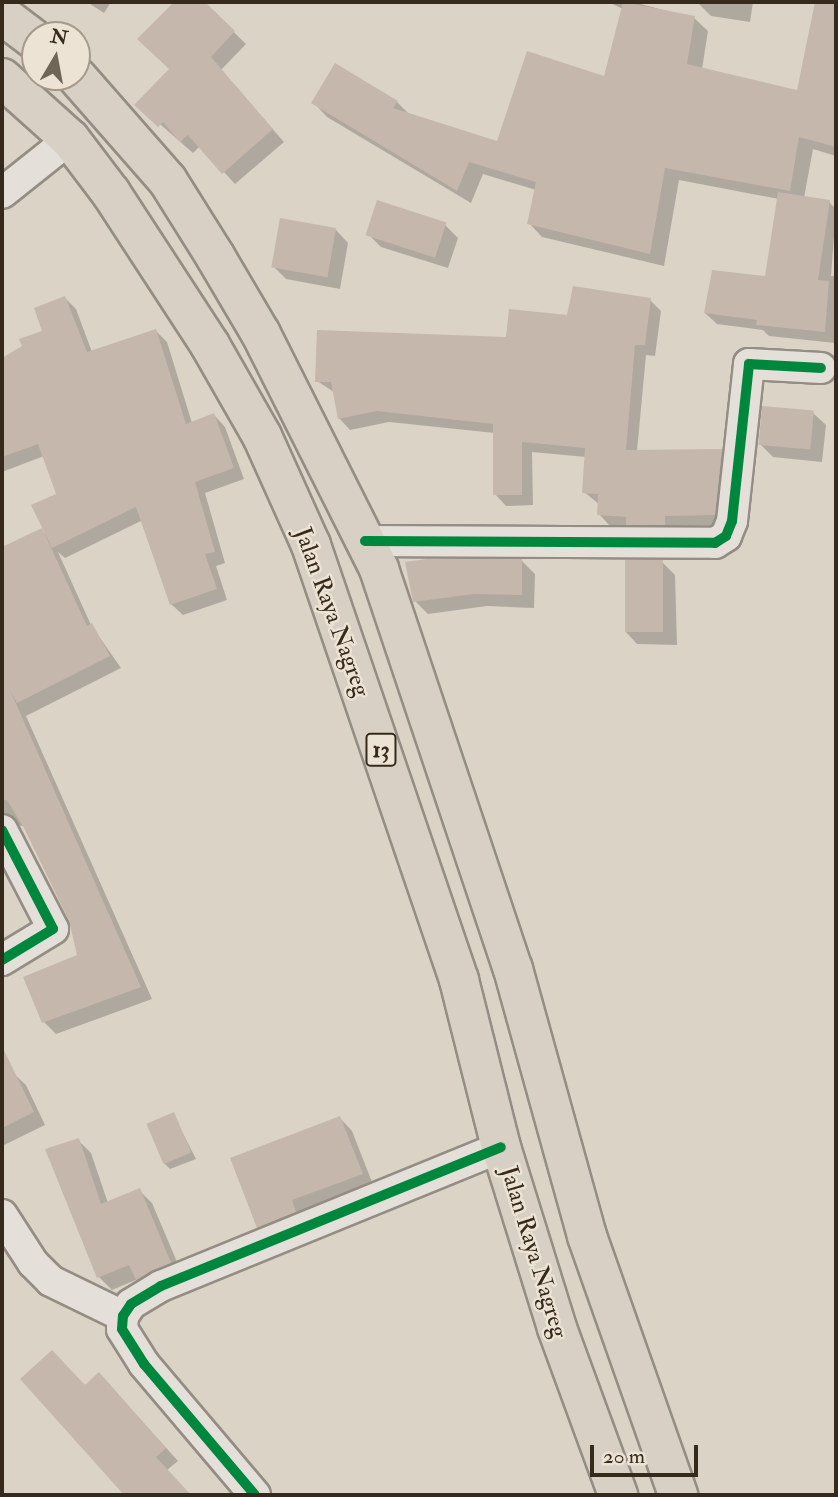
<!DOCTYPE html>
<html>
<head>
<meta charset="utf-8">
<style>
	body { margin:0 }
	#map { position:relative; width:838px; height:1497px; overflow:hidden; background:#dbd3c6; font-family:"IM FELL Double Pica",serif }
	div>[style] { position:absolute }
	.shadow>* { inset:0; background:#0003 }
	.building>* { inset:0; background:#c6b7ac; transform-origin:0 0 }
	.roads { filter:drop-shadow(2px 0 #938d84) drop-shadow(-2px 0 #938d84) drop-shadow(0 2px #938d84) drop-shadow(0 -2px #938d84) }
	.minor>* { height:30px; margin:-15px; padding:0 15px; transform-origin:15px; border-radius:15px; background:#e4dfd9 }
	.trunk>* { height:38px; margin:-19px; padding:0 19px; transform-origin:19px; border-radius:19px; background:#d8d0c4 }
	.cycleway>* { height:10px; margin:-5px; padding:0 5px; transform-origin:5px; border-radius:5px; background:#00873e }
	span { translate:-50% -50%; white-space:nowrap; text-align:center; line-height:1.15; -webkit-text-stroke:5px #ede3d4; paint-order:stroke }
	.shield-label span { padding:2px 5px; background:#ede3d4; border:2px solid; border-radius:5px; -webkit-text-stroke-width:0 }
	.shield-label { font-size:23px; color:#362a1c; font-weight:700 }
	.street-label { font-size:24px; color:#362a1c }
	.frame { position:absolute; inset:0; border:4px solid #362a1c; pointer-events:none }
	.north { position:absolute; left:21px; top:21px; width:70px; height:70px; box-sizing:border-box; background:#ede3d4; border:2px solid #a4998a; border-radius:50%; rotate:10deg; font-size:19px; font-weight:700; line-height:28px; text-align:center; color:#362a1c }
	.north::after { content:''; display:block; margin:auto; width:24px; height:32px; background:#706558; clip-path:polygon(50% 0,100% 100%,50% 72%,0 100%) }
	.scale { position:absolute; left:590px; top:1445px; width:108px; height:32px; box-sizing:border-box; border:4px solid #362a1c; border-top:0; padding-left:9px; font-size:21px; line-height:24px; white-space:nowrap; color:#362a1c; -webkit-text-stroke:5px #ede3d4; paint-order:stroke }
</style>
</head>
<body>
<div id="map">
	<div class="shadow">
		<i style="clip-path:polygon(87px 2px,111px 2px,104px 13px)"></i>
		<i style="clip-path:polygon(177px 2px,203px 2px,246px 44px,221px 70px,284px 142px,235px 184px,200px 146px,193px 153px,137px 104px,171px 69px,140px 39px)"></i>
		<i style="clip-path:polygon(608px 2px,633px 2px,694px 18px,708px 31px,702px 69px,798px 92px,816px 2px,836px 2px,836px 156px,813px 149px,804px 198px,829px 202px,836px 209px,831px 276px,836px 276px,836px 354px,835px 343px,769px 336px,763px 330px,717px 324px,705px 313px,766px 278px,779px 199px,679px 180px,664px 266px,542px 237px,529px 223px,536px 190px,483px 174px,471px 203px,327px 117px,314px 103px,397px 102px,410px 115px,498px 144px,605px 78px,623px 9px)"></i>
		<i style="clip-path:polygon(753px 2px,750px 22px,711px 16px,698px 3px)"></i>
		<i style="clip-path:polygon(445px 225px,458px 238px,448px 268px,381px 247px,368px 234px)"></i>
		<i style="clip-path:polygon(336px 230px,348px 243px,340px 289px,286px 279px,273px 266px)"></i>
		<i style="clip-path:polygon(65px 298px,76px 309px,92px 352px,156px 331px,167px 342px,192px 423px,214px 415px,225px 427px,244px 479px,205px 493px,225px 563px,216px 566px,227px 600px,183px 615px,171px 604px,143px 520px,65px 558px,58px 552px,91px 625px,121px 668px,26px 716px,152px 999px,56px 1034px,44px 1022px,80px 956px,70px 920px,25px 826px,7px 825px,2px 832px,2px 609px,39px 638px,2px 559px,2px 549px,42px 531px,48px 536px,58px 495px,44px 456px,2px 472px,2px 360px,45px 332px)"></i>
		<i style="clip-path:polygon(650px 300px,661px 311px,655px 356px,646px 355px,637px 451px,722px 451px,733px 462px,726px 525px,675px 526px,675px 536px,639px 535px,630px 527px,610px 526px,599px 514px,599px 504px,584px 492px,586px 457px,532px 452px,533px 505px,506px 506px,495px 494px,495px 433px,389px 422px,350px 430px,339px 418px,334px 392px,317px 381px,507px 339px,568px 317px)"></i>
		<i style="clip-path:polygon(813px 413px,826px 425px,822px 462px,773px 457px,760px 444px)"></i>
		<i style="clip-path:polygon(522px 561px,535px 574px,534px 608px,487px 606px,428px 614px,415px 601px)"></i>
		<i style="clip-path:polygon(662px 562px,675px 575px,677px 645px,637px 644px,625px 631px)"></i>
		<i style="clip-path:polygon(13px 1073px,26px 1085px,45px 1125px,2px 1146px,2px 1078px)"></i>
		<i style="clip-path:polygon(173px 1114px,196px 1159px,170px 1169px,164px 1163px)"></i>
		<i style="clip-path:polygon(340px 1118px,352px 1131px,374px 1187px,271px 1240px,258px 1227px)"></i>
		<i style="clip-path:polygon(78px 1140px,91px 1153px,108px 1203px,139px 1190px,152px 1203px,183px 1276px,151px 1292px,138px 1279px,112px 1290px,99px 1277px)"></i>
		<i style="clip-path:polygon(22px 1379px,111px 1387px,178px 1461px,167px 1470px,190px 1495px,127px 1495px)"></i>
	</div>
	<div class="building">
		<i style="clip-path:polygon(174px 2px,205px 2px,235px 31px,211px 57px,273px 129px,222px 174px,188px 135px,180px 142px,163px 122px,158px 127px,134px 105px,169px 69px,137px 39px)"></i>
		<i style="clip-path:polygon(623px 2px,695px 16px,687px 64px,797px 90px,815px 2px,836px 2px,836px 147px,799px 137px,790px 191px,665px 168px,650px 254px,527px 224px,536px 182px,469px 162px,457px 191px,311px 103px,335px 63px,398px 101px,393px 108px,497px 141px,527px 51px,604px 76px)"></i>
		<i style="clip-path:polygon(778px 192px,830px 200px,818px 280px,829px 281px,825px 332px,756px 325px,757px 320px,704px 313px,712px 270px,765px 276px)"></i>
		<i style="left:377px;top:200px;width:73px;height:37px;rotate:18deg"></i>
		<i style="left:280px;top:218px;width:57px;height:50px;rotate:10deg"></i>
		<i style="clip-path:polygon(573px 286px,651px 298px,645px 345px,635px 345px,626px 450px,722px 449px,715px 515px,665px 516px,665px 525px,626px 525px,626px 517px,597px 515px,598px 494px,582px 493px,585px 448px,522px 442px,522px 495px,493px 495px,493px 424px,377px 411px,338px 419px,331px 382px,315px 382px,317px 330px,506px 337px,509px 309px,567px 315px)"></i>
		<i style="clip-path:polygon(65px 296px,87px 352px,156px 329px,186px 424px,214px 413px,234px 468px,195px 482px,215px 552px,205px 554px,217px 589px,170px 605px,136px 507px,52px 548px,31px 505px,56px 494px,38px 444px,2px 457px,2px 358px,22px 346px,19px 339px,42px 331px,34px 308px)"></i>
		<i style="left:762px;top:406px;width:52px;height:39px;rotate:5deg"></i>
		<i style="clip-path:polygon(42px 528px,87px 626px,92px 623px,110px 656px,17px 703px,10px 690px,141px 987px,42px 1023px,23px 977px,77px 955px,69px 921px,24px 828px,7px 800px,2px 800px,2px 547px)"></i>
		<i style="clip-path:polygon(426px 559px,522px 559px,522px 595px,474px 594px,413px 602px,405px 562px)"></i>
		<i style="left:625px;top:560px;width:38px;height:72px"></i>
		<i style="clip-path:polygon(2px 1046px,34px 1112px,2px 1128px)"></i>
		<i style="left:174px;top:1112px;width:44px;height:30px;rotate:67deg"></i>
		<i style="clip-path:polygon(340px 1116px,363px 1174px,292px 1200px,296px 1212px,257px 1228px,230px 1158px)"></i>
		<i style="clip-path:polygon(79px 1138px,101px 1204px,140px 1188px,171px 1263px,136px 1280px,129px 1265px,97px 1278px,45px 1149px)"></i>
		<i style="clip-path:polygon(52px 1350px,85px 1385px,99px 1372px,166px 1448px,156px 1457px,191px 1495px,124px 1495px,20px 1379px)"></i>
	</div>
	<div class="roads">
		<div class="minor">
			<i style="left:2px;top:193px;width:87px;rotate:-38.5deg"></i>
			<i style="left:365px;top:541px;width:350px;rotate:0.3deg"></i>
			<i style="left:715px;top:543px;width:13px;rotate:-32deg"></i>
			<i style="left:726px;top:536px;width:16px;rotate:-68deg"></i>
			<i style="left:732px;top:521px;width:158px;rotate:-83.8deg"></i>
			<i style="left:749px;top:364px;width:72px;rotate:3.2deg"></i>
			<i style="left:2px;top:830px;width:111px;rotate:62.7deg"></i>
			<i style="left:53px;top:929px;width:60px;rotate:148.7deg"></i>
			<i style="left:2px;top:1215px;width:57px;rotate:57.1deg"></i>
			<i style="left:33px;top:1263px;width:25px;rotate:45deg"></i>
			<i style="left:51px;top:1281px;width:80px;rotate:25.9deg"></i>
			<i style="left:255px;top:1495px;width:172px;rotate:-130.3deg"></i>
			<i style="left:144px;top:1364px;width:41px;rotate:-122.2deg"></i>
			<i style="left:122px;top:1329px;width:13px;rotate:-86deg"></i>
			<i style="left:123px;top:1316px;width:14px;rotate:-56deg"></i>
			<i style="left:131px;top:1304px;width:35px;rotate:-31deg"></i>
			<i style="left:161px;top:1286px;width:367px;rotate:-22.2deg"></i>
		</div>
		<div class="trunk">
			<i style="left:2px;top:15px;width:41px;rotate:37.1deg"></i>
			<i style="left:77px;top:77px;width:138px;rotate:48.8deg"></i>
			<i style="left:168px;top:181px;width:89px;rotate:57.9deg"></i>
			<i style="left:215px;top:256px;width:91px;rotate:59.5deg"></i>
			<i style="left:261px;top:334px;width:263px;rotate:63.3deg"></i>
			<i style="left:379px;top:569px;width:422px;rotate:71.5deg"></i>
			<i style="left:513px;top:969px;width:277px;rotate:74.5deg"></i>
			<i style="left:587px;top:1236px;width:275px;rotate:70.6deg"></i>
			<i style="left:2px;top:78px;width:91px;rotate:41.9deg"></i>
			<i style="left:70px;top:139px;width:68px;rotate:52.8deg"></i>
			<i style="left:111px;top:193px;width:181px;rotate:56.9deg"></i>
			<i style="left:210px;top:345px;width:105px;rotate:60.3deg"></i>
			<i style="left:262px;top:436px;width:120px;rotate:65.8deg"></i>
			<i style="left:311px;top:545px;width:459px;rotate:71.2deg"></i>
			<i style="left:459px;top:980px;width:172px;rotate:75.9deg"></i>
			<i style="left:501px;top:1147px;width:189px;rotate:72.8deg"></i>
			<i style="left:557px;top:1328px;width:178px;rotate:69.9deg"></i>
		</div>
	</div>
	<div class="cycleway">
		<i style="left:365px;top:541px;width:350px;rotate:0.3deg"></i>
		<i style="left:715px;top:543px;width:13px;rotate:-32deg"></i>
		<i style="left:726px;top:536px;width:16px;rotate:-68deg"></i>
		<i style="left:732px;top:521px;width:158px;rotate:-83.8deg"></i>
		<i style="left:749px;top:364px;width:72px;rotate:3.2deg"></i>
		<i style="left:2px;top:830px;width:111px;rotate:62.7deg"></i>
		<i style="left:53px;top:929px;width:60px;rotate:148.7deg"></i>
		<i style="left:255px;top:1495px;width:172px;rotate:-130.3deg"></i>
		<i style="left:144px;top:1364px;width:41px;rotate:-122.2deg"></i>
		<i style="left:122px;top:1329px;width:13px;rotate:-86deg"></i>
		<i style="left:123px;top:1316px;width:14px;rotate:-56deg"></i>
		<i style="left:131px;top:1304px;width:35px;rotate:-31deg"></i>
		<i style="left:161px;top:1286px;width:367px;rotate:-22.2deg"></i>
	</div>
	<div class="shield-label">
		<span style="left:381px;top:750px">13</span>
	</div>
	<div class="street-label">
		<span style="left:332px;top:612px;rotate:70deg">Jalan Raya Nagreg</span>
		<span style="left:534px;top:1252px;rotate:73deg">Jalan Raya Nagreg</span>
	</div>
	<div class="frame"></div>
	<div class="north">N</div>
	<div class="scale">20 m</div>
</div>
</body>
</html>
